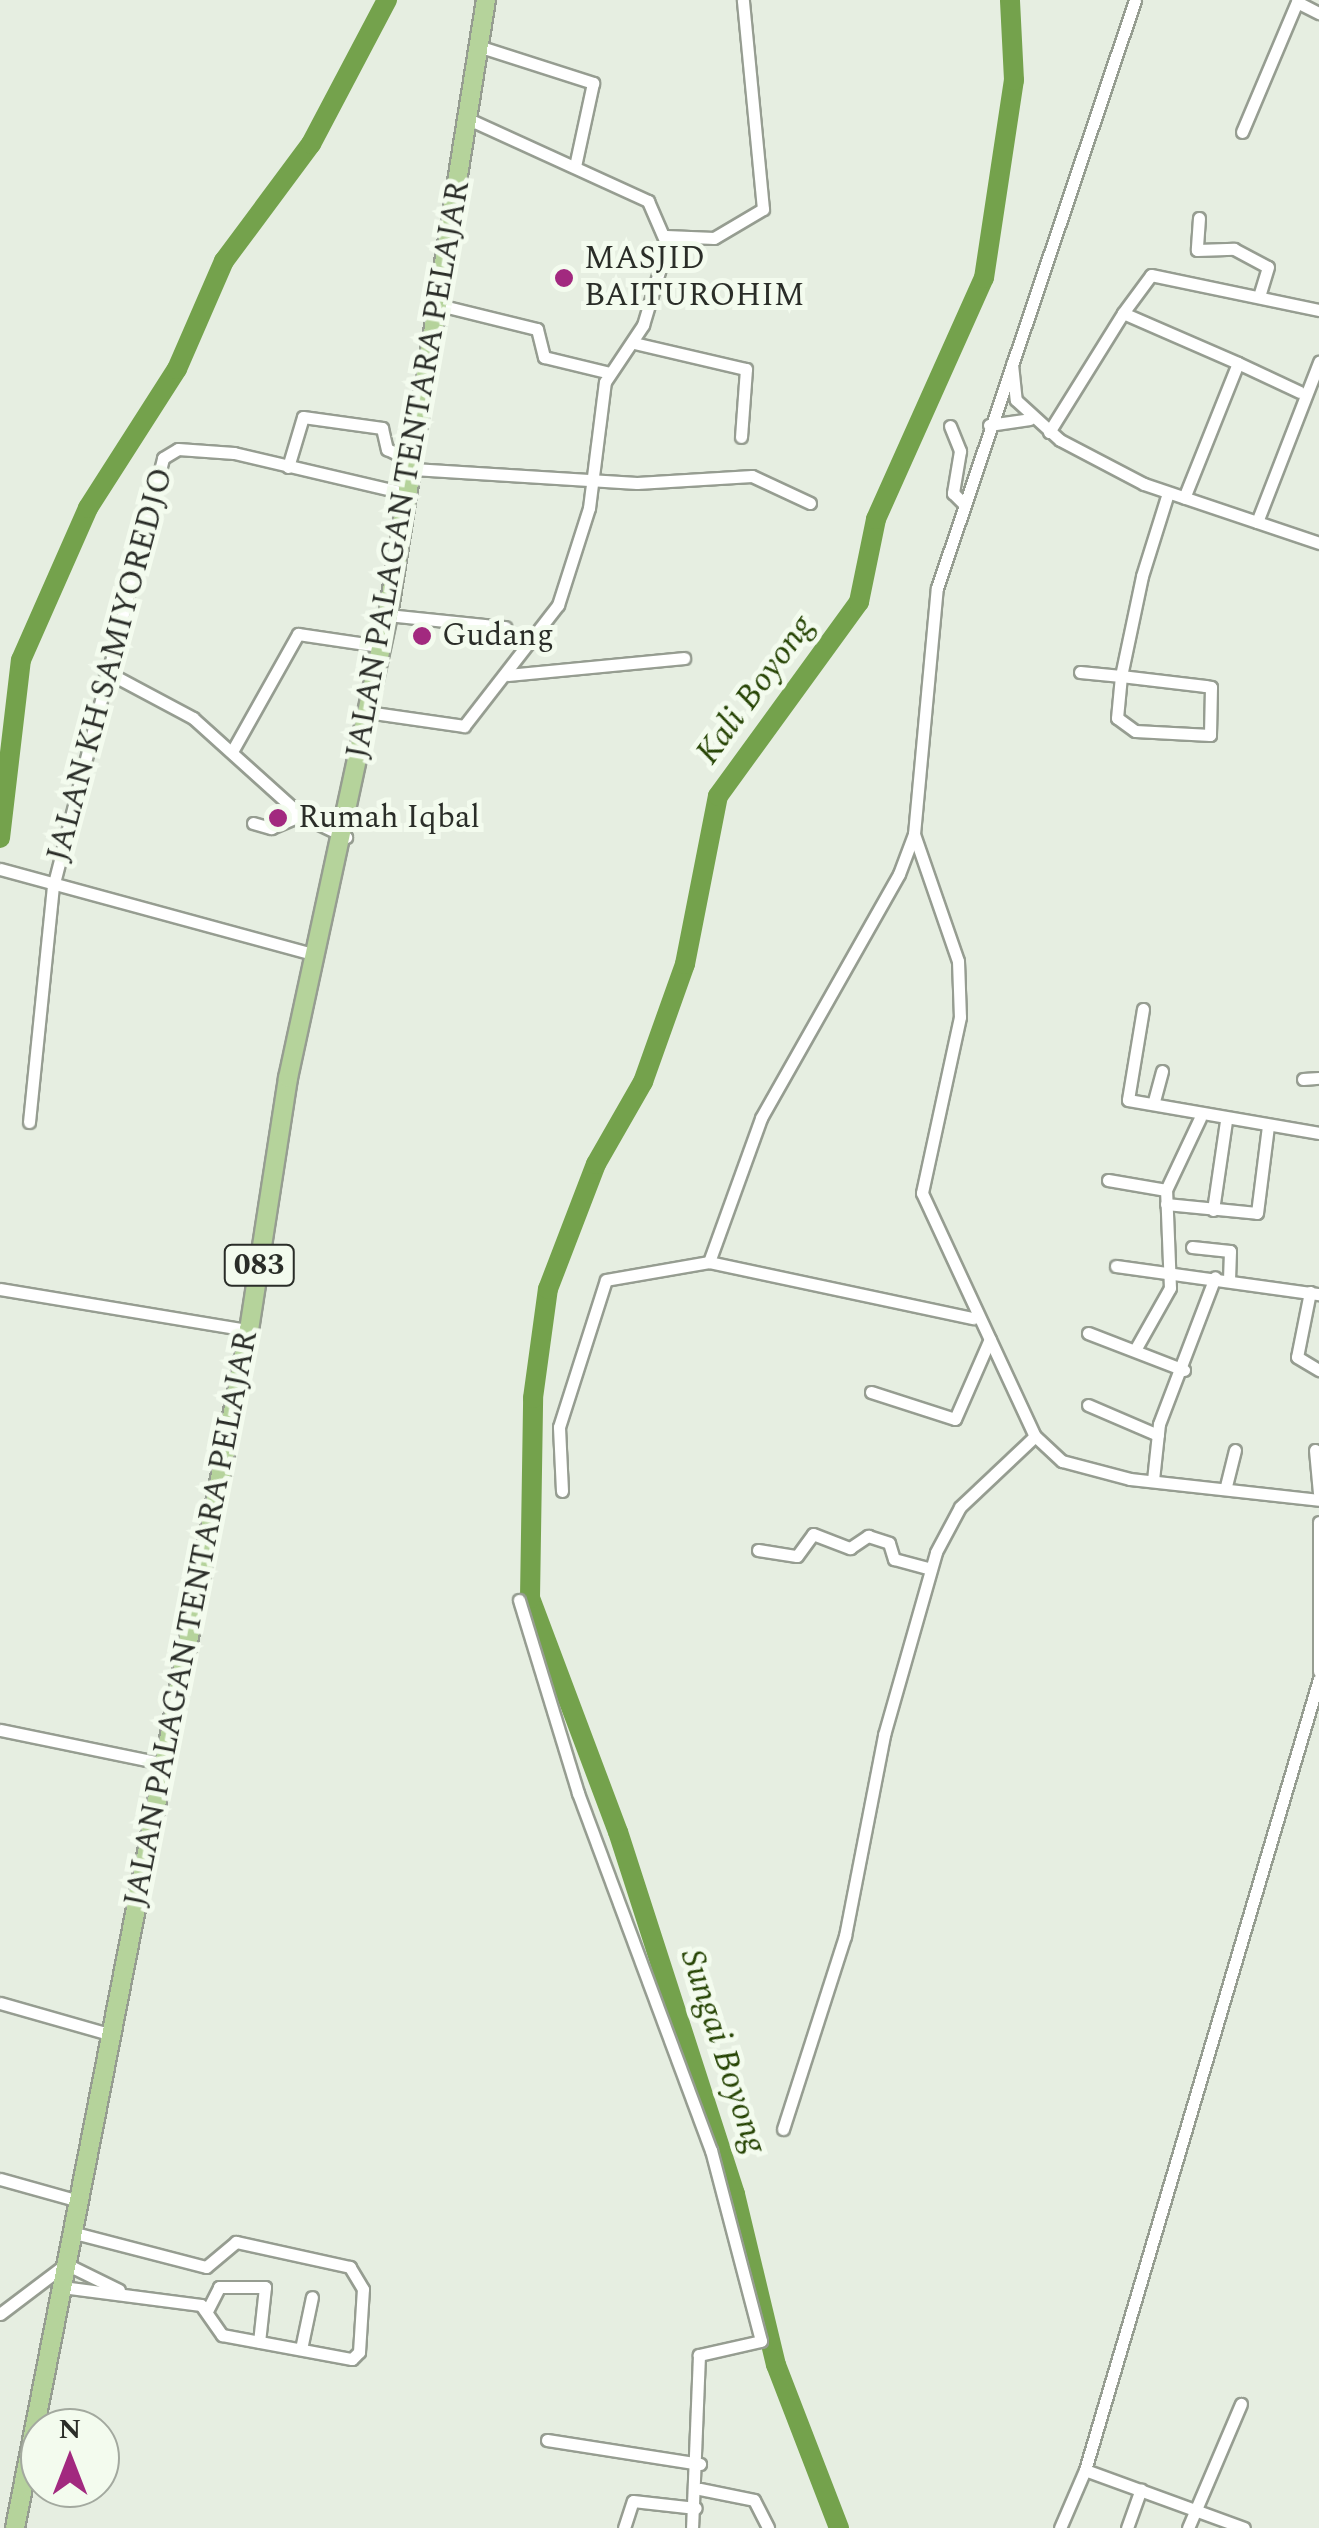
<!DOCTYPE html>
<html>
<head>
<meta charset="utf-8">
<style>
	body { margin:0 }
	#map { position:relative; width:1319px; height:2528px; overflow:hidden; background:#e6eee1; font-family:Spectral,serif }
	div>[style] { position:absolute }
	.river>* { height:20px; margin:-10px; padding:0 10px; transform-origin:10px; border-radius:10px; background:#74a24c }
	.roads { filter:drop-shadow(2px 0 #969d91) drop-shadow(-2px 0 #969d91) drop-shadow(0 2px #969d91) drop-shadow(0 -2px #969d91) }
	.street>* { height:11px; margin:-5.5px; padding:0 5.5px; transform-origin:5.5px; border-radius:5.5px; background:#fff }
	.primary>* { height:18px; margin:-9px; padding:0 9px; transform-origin:9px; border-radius:9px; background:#b5d39b }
	.dots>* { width:28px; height:28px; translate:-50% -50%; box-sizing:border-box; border:5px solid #f3fbee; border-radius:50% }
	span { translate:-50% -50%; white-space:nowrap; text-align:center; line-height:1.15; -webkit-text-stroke:10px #f3fbee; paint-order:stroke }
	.shield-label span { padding:2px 8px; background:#f3fbee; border:2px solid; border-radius:8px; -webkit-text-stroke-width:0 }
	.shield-label { font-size:30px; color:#2a2d28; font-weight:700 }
	.poi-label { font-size:32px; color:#2a2d28 }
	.left { translate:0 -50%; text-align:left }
	.street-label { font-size:32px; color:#2a2d28 }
	.water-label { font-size:35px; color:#274505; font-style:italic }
	.north { position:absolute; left:20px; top:2408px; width:100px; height:100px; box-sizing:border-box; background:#f3fbee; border:2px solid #a3a99f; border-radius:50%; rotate:0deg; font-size:28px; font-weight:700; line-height:40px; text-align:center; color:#2a2d28 }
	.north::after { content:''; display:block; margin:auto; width:35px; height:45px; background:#a2297f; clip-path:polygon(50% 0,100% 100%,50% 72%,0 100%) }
</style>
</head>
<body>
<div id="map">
	<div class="river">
		<i style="left:0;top:838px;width:179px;rotate:-83.3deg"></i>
		<i style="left:21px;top:660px;width:166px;rotate:-66.2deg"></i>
		<i style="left:88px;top:508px;width:165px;rotate:-57.4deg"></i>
		<i style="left:177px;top:369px;width:118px;rotate:-66.5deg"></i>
		<i style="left:224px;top:261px;width:146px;rotate:-53.4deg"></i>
		<i style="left:311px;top:144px;width:163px;rotate:-62.2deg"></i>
		<i style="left:839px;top:2528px;width:175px;rotate:-111.1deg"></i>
		<i style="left:776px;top:2365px;width:176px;rotate:-103.5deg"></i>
		<i style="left:735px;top:2194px;width:380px;rotate:-107.9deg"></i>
		<i style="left:618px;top:1832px;width:250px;rotate:-110.6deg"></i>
		<i style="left:530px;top:1598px;width:200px;rotate:-89.1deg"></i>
		<i style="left:533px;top:1398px;width:110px;rotate:-82.2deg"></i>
		<i style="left:548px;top:1289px;width:134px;rotate:-69deg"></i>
		<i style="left:596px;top:1164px;width:95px;rotate:-60.2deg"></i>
		<i style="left:643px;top:1082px;width:125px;rotate:-70.4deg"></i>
		<i style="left:685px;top:964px;width:171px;rotate:-78.9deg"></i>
		<i style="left:718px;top:796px;width:240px;rotate:-54deg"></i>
		<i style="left:859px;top:602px;width:85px;rotate:-78.4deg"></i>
		<i style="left:876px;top:519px;width:264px;rotate:-65.9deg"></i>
		<i style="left:984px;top:278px;width:200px;rotate:-81.4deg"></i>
		<i style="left:1014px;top:80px;width:80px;rotate:-92.9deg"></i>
	</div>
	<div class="roads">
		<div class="street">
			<i style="left:481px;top:47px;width:118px;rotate:17.8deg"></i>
			<i style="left:593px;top:83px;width:85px;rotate:102.2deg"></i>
			<i style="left:1242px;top:132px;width:141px;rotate:-67.1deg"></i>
			<i style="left:1297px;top:2px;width:25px;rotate:27deg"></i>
			<i style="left:1199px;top:218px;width:32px;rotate:94deg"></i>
			<i style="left:1197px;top:250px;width:37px;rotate:-2deg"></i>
			<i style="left:1234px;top:249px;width:38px;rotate:28deg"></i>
			<i style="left:1268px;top:267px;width:31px;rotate:107deg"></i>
			<i style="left:666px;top:236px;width:48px;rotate:2.4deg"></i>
			<i style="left:714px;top:238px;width:57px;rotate:-30.6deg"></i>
			<i style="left:763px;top:209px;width:210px;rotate:-95.5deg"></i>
			<i style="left:439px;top:305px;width:101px;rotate:13.8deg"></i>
			<i style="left:537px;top:329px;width:29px;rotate:76deg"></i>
			<i style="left:544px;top:357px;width:68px;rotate:13.6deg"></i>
			<i style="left:1123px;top:313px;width:47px;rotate:-53.6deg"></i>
			<i style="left:1151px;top:275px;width:172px;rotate:11.8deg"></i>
			<i style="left:634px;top:343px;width:115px;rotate:13.1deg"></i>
			<i style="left:746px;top:369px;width:68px;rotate:94.2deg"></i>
			<i style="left:1238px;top:363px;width:68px;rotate:25.1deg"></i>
			<i style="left:1012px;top:364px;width:36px;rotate:84deg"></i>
			<i style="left:1016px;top:400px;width:59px;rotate:42.3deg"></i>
			<i style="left:1060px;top:440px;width:95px;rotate:27.6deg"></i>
			<i style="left:1144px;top:484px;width:185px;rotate:18.6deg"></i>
			<i style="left:989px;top:425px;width:41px;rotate:-8.3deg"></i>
			<i style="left:950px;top:426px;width:27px;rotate:68deg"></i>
			<i style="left:960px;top:451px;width:43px;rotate:99.5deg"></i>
			<i style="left:953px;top:493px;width:16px;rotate:45deg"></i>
			<i style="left:1049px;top:432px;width:140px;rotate:-58.1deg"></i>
			<i style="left:1123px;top:313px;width:125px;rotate:23.5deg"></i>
			<i style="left:1238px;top:363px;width:145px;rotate:111.8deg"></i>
			<i style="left:288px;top:467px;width:52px;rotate:-73.3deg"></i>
			<i style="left:303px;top:417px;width:80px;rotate:7.9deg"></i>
			<i style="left:382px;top:428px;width:22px;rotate:77deg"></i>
			<i style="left:387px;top:449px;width:30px;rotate:26deg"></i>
			<i style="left:413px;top:469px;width:224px;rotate:3.6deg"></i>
			<i style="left:637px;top:483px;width:115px;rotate:-3.5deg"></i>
			<i style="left:752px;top:476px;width:64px;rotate:25deg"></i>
			<i style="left:1257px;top:522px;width:172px;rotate:-68.8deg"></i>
			<i style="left:388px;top:615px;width:118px;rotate:5.9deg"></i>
			<i style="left:105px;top:671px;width:100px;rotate:28.1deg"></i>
			<i style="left:193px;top:718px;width:147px;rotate:42deg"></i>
			<i style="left:302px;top:816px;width:49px;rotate:25.5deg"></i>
			<i style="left:1080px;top:672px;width:41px;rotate:5.6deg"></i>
			<i style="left:1121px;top:676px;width:85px;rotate:6.8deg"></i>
			<i style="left:1205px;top:686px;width:6px;rotate:9deg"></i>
			<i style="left:1211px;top:687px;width:48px;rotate:91.2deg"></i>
			<i style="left:1210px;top:735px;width:75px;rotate:-176.9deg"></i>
			<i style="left:1135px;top:731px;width:22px;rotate:-144deg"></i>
			<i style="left:1117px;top:718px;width:42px;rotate:-84.6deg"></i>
			<i style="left:1121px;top:676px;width:102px;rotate:-78.1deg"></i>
			<i style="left:1142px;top:576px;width:87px;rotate:-72.6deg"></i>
			<i style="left:508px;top:675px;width:177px;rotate:-5.5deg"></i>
			<i style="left:367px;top:712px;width:98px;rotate:8.2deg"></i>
			<i style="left:464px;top:726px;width:153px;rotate:-52.2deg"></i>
			<i style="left:558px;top:605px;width:102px;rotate:-72.3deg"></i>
			<i style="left:589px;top:508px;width:127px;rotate:-82.8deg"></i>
			<i style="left:605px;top:382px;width:69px;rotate:-56.3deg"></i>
			<i style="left:643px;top:325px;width:84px;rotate:-73.3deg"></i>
			<i style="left:667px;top:245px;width:48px;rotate:-113.4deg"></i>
			<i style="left:648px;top:201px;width:198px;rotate:-155.5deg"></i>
			<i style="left:234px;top:748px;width:131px;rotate:-60.7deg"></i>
			<i style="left:298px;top:634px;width:82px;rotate:8.4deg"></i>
			<i style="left:253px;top:823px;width:19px;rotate:16deg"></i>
			<i style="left:271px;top:828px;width:33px;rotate:-23deg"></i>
			<i style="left:914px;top:834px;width:134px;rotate:70.9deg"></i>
			<i style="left:958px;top:961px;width:56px;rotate:88deg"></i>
			<i style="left:960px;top:1017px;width:180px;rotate:102.2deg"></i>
			<i style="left:922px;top:1193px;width:268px;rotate:65.1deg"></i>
			<i style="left:1035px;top:1436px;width:37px;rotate:43deg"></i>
			<i style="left:1062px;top:1461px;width:70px;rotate:14.8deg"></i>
			<i style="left:1130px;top:1479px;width:190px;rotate:6.3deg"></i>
			<i style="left:0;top:869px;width:328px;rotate:15.2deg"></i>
			<i style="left:1143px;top:1009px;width:92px;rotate:99.4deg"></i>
			<i style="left:1128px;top:1100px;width:194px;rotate:9.8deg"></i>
			<i style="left:1303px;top:1079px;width:16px;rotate:-4deg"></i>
			<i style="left:1154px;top:1101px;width:31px;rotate:-75deg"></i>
			<i style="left:29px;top:1122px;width:236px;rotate:-84.2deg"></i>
			<i style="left:53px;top:887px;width:443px;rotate:-75.6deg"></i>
			<i style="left:163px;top:458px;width:17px;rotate:-31deg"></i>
			<i style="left:178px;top:449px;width:56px;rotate:4.1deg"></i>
			<i style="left:234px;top:453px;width:180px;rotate:13.2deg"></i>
			<i style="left:1108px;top:1180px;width:59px;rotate:9.8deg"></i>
			<i style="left:1166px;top:1204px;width:91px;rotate:5.6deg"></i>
			<i style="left:1257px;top:1213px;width:88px;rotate:-82.8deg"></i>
			<i style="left:1213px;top:1210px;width:90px;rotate:-81.7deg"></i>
			<i style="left:1192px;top:1247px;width:38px;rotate:6deg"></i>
			<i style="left:1230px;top:1251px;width:29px;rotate:92deg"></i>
			<i style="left:709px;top:1262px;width:270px;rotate:12deg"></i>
			<i style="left:1116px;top:1266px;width:205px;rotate:7.9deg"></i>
			<i style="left:0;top:1289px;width:252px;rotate:9.4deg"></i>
			<i style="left:1310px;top:1292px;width:66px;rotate:101.3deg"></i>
			<i style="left:1297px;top:1357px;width:26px;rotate:31deg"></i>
			<i style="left:1088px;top:1333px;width:103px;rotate:21.1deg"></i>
			<i style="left:1135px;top:1350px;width:71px;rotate:-60.6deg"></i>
			<i style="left:1170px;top:1288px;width:98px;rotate:-92.3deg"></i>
			<i style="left:1166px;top:1190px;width:80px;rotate:-64.7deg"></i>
			<i style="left:871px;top:1392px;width:88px;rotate:17.8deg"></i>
			<i style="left:955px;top:1419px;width:87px;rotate:-66.4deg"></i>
			<i style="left:1088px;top:1405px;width:76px;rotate:23.2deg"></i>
			<i style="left:1315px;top:1450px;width:43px;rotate:84.7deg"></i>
			<i style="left:1153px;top:1480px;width:56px;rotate:-83.9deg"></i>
			<i style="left:1159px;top:1424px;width:157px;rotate:-69.1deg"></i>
			<i style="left:1226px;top:1486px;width:37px;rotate:-76deg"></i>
			<i style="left:562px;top:1491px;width:64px;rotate:-92.7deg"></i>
			<i style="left:559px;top:1427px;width:154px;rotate:-72.3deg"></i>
			<i style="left:606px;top:1280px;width:105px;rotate:-9.9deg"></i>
			<i style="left:709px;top:1262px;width:153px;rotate:-70.1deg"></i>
			<i style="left:761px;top:1118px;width:280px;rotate:-60.5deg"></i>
			<i style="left:899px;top:874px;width:43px;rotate:-69.4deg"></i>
			<i style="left:914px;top:834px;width:247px;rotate:-84.7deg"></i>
			<i style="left:937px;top:588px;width:620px;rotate:-71.39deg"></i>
			<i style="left:1319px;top:1522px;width:149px;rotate:90deg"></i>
			<i style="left:758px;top:1550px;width:39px;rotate:9deg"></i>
			<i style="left:797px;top:1556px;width:27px;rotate:-54deg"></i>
			<i style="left:813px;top:1534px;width:40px;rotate:21deg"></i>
			<i style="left:850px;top:1548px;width:22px;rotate:-34deg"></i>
			<i style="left:868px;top:1536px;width:22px;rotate:18deg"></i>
			<i style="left:889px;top:1543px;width:17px;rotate:73deg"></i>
			<i style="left:894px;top:1559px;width:38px;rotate:15deg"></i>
			<i style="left:519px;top:1600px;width:202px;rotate:73deg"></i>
			<i style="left:578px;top:1793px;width:381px;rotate:69.6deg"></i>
			<i style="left:711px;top:2150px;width:197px;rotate:75.3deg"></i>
			<i style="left:761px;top:2341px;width:64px;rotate:167.3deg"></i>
			<i style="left:699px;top:2355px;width:173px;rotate:92.3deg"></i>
			<i style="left:0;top:1730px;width:168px;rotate:11.6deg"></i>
			<i style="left:0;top:2003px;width:116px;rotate:15.9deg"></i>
			<i style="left:783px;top:2129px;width:203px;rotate:-72.2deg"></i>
			<i style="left:845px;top:1936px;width:205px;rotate:-79deg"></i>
			<i style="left:884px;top:1735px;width:190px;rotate:-74.1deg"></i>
			<i style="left:936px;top:1552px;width:51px;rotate:-61.9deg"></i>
			<i style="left:960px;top:1507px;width:103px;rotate:-43.4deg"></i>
			<i style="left:0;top:2179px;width:82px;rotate:15.6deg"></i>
			<i style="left:62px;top:2287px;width:140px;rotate:7.4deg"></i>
			<i style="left:201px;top:2305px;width:37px;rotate:55deg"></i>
			<i style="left:222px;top:2335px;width:132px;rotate:10.5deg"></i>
			<i style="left:352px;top:2359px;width:10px;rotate:-45deg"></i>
			<i style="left:359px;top:2352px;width:63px;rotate:-86.4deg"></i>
			<i style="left:363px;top:2289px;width:26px;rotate:-121deg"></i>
			<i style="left:350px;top:2267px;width:117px;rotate:-167.6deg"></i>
			<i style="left:236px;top:2242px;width:39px;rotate:140deg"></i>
			<i style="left:206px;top:2267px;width:139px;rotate:-165.5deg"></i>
			<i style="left:207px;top:2311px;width:27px;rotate:-63deg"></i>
			<i style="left:219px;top:2287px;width:46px"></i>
			<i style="left:265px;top:2287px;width:55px;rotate:96.2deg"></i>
			<i style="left:0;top:2314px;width:83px;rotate:-37.1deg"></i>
			<i style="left:66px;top:2264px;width:59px;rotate:26.1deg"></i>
			<i style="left:301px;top:2349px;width:53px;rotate:-78.1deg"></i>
			<i style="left:547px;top:2440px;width:155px;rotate:8.9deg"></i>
			<i style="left:1085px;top:2470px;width:825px;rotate:-73.52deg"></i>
			<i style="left:700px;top:2489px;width:55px;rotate:11.5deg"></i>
			<i style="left:754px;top:2500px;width:31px;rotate:63deg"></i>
			<i style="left:624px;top:2528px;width:28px;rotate:-72deg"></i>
			<i style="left:633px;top:2501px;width:63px;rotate:6.3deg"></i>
			<i style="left:1060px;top:2528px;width:63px;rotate:-66.7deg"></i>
			<i style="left:1085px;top:2470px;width:169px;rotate:20deg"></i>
			<i style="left:1127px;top:2528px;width:41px;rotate:-70.3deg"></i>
			<i style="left:1188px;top:2528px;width:135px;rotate:-66.9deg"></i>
		</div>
		<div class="primary">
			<i style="left:15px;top:2528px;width:1221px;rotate:-78.95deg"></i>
			<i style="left:249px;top:1330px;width:255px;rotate:-81.2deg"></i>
			<i style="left:288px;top:1078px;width:474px;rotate:-77.8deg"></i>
			<i style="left:388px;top:615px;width:623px;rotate:-80.95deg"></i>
		</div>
	</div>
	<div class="dots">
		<i style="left:564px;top:278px;background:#a2297f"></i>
		<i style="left:422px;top:636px;background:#a2297f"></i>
		<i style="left:278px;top:818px;background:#a2297f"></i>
	</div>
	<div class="shield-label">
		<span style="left:259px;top:1265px">083</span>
	</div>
	<div class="poi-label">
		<span class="left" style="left:584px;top:278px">MASJID<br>BAITUROHIM</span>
		<span class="left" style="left:442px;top:636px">Gudang</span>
		<span class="left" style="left:298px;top:818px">Rumah Iqbal</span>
	</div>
	<div class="street-label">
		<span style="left:409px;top:470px;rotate:-80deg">JALAN PALAGAN TENTARA PELAJAR</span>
		<span style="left:111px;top:665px;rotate:-75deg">JALAN KH SAMIYOREDJO</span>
		<span style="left:192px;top:1619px;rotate:-79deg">JALAN PALAGAN TENTARA PELAJAR</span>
	</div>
	<div class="water-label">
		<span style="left:755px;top:690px;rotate:-54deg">Kali Boyong</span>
		<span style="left:723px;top:2051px;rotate:72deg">Sungai Boyong</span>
	</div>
	<div class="north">N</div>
</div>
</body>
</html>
